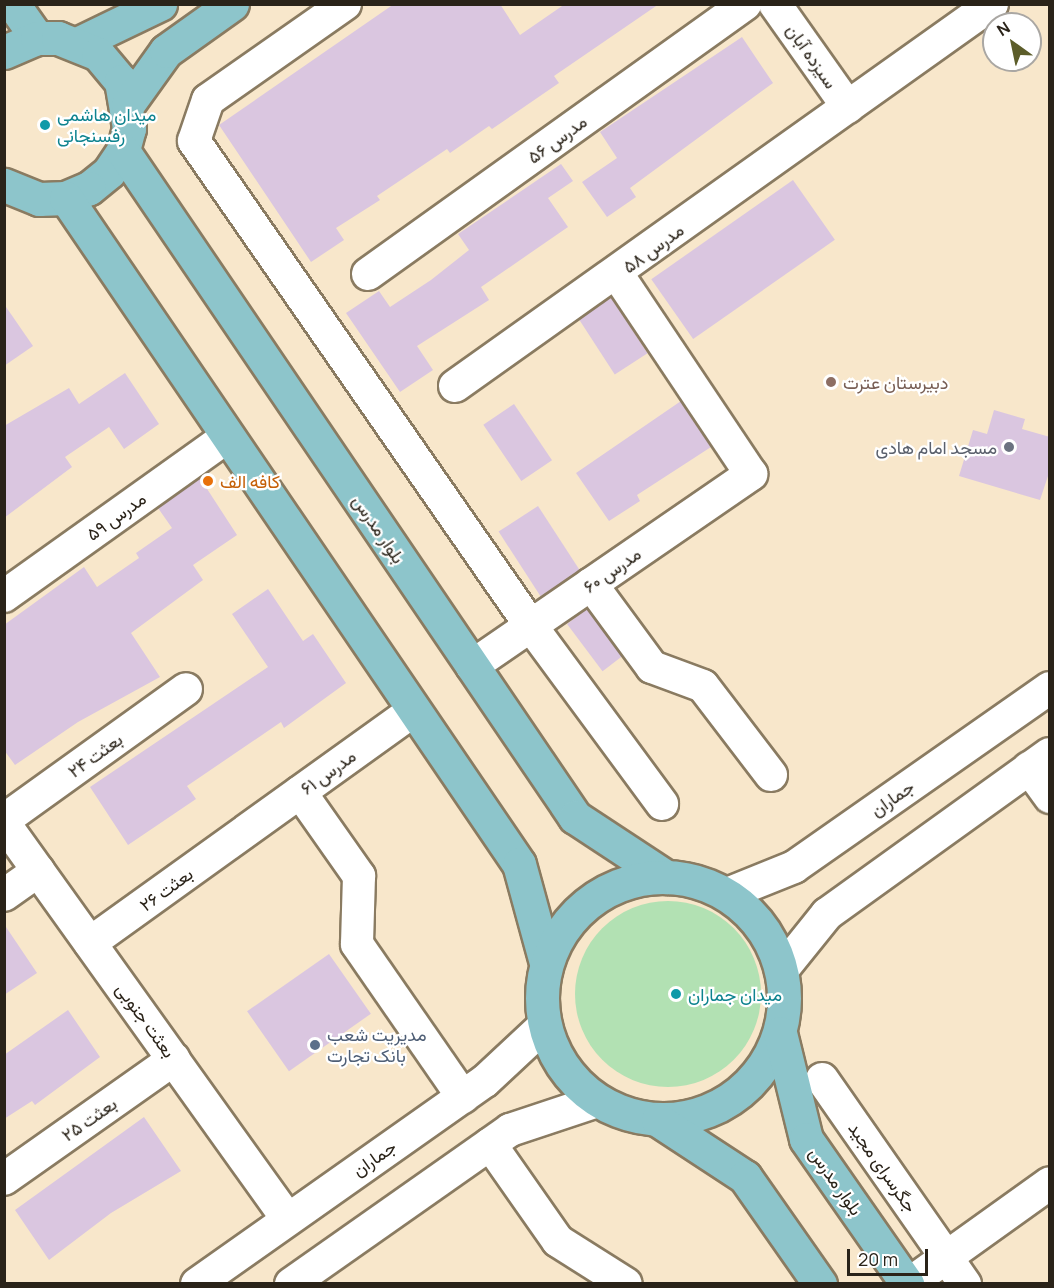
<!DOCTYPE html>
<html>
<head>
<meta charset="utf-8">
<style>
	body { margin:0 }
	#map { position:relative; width:1054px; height:1288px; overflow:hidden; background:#f8e7cb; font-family:Manrope,Vazirmatn,sans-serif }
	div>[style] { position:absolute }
	.green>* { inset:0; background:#b2e1b3 }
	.round { border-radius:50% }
	.building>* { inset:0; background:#dac6e0; transform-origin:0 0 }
	.roads { filter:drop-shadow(2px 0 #8a7b61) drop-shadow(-2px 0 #8a7b61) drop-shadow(0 2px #8a7b61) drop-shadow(0 -2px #8a7b61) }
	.minor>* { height:32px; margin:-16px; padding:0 16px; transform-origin:16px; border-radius:16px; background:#fff }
	.major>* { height:33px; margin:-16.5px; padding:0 16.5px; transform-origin:16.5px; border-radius:16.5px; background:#8dc5cb }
	.major>.ring { margin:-16.5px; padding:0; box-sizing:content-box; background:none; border:33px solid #8dc5cb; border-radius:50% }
	.dots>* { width:16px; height:16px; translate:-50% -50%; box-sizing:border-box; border:3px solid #fff; border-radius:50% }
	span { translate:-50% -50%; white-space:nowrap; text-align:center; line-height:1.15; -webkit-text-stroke:4.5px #fff; paint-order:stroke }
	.street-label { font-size:18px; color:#2a2319 }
	.culture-label { font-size:18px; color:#0d838f }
	.left { translate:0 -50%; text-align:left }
	.education-label { font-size:18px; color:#785e54 }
	.worship-label { font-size:18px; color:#5b616d }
	.right { translate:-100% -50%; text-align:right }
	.food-label { font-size:18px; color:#c56008 }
	.service-label { font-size:18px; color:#4e5e75 }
	.frame { position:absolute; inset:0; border:6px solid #2a2319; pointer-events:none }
	.north { position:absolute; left:982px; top:12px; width:60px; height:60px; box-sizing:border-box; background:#fff; border:2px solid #aaa7a3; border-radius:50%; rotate:327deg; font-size:16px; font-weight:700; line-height:24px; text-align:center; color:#2a2319 }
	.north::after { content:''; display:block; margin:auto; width:21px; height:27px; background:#5c5d2a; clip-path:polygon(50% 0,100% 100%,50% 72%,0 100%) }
	.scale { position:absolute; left:847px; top:1249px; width:81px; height:27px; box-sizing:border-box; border:3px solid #2a2319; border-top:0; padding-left:8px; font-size:18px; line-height:21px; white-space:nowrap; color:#2a2319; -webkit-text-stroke:4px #fff; paint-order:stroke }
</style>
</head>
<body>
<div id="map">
	<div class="green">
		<i class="round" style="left:575px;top:901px;width:186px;height:186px"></i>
	</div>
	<div class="building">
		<i style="clip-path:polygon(394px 4px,500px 4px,520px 35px,565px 4px,659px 4px,554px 76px,559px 83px,492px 129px,489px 126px,450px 153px,447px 149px,377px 196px,380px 200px,336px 228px,344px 240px,311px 262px,219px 125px)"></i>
		<i style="clip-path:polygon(742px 37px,773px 83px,630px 188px,636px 197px,607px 217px,582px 182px,617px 158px,600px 132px)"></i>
		<i style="clip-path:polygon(561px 164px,573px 181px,548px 198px,568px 227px,481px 287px,489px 300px,417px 346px,433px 370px,400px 392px,346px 313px,379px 291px,390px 307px,431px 280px,469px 250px,458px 234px)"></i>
		<i style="left:793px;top:180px;width:73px;height:173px;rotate:55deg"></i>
		<i style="left:611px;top:297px;width:67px;height:39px;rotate:57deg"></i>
		<i style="clip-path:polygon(4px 304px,33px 346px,4px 366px)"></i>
		<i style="clip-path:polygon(125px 373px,159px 424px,124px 449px,109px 427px,65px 457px,72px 467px,4px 518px,4px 426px,69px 388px,79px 404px)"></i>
		<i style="clip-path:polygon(681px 401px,711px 447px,637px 495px,640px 501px,609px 521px,576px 473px)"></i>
		<i style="left:514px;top:404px;width:68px;height:37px;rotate:56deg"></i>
		<i style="clip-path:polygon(994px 410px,1025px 419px,1022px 429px,1050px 437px,1050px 470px,1040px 500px,959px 476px,973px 430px,987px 434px)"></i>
		<i style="clip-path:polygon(200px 478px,237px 535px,193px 565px,203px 580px,131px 633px,160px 677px,78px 722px,15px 765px,4px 750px,4px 625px,84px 567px,97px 587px,139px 558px,136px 553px,172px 528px,158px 508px)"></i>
		<i style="left:538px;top:506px;width:77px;height:47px;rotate:57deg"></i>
		<i style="clip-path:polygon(268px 589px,303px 641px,313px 634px,346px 683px,284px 728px,281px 722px,187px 786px,196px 799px,128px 845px,90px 787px,268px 667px,232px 614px)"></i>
		<i style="left:587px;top:609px;width:59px;height:25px;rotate:53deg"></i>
		<i style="clip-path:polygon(4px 924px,37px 973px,4px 995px)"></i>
		<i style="left:329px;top:954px;width:73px;height:100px;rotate:55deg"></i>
		<i style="clip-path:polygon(68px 1010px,100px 1057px,35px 1105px,32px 1101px,4px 1119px,4px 1055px)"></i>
		<i style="clip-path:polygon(144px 1117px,181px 1171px,111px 1213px,49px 1260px,15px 1210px)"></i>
	</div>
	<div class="roads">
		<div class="minor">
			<i style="left:345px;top:4px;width:167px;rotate:145deg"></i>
			<i style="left:208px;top:100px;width:43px;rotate:108.9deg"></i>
			<i style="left:194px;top:141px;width:591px;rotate:55.21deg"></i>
			<i style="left:531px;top:626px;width:221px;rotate:53.6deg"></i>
			<i style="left:775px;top:4px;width:126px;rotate:54.7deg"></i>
			<i style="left:368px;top:274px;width:464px;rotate:-35.6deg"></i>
			<i style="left:455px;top:386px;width:659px;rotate:-35.43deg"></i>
			<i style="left:591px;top:584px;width:103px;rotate:53.7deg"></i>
			<i style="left:652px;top:667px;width:54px;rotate:20.4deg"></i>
			<i style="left:703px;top:686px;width:112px;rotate:52.6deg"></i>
			<i style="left:4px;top:596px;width:275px;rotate:-35.5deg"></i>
			<i style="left:472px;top:666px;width:339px;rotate:-34.5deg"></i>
			<i style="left:751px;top:474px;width:241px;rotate:-123.8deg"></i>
			<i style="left:1029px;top:768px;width:36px;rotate:54deg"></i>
			<i style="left:300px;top:792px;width:103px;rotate:54.9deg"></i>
			<i style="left:359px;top:876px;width:68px;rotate:91.7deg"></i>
			<i style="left:357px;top:944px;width:186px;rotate:55.3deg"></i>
			<i style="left:4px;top:820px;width:224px;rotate:-35.7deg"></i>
			<i style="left:4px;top:823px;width:486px;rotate:54.4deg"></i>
			<i style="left:727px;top:894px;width:72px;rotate:-21.9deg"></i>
			<i style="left:794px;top:867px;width:312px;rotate:-35deg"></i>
			<i style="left:4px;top:895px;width:42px;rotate:-35.2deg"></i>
			<i style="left:90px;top:943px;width:399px;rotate:-35.7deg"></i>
			<i style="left:782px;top:970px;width:72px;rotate:-51.2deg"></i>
			<i style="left:827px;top:914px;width:274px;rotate:-35.7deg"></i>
			<i style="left:822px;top:1079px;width:250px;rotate:55.1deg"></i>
			<i style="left:490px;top:1144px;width:118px;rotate:55deg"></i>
			<i style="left:558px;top:1241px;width:80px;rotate:32.3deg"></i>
			<i style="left:4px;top:1179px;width:208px;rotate:-35.2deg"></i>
			<i style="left:197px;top:1284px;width:352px;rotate:-35.2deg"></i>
			<i style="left:485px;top:1081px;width:81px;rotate:-43deg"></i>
			<i style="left:291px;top:1284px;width:268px;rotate:-35.1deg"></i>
			<i style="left:510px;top:1130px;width:92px;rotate:-18.4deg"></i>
			<i style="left:909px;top:1284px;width:173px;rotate:-35.6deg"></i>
		</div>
		<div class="major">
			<i style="left:13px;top:4px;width:42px;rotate:54.8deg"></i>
			<i style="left:79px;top:43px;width:90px;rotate:-25.7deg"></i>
			<i style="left:4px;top:52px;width:36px;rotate:-23deg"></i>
			<i style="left:37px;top:38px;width:21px"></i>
			<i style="left:58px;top:38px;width:43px;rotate:21.8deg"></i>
			<i style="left:98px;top:54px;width:35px;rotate:50deg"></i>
			<i style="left:121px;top:81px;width:48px;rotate:80.3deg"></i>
			<i style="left:129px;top:128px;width:24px;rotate:105deg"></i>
			<i style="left:123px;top:151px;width:25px;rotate:124deg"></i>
			<i style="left:109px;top:172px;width:26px;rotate:141deg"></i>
			<i style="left:89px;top:188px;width:25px;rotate:157deg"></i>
			<i style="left:66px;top:198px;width:27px;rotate:178deg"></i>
			<i style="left:39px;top:199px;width:38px;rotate:-158deg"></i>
			<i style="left:128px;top:104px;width:65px;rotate:-54.4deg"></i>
			<i style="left:166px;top:51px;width:81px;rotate:-35.5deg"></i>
			<i style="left:123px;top:151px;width:805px;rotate:55.84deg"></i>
			<i style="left:575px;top:817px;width:109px;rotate:33.4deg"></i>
			<i style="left:66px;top:198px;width:805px;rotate:55.78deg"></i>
			<i style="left:519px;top:864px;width:103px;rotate:74.7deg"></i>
			<i class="ring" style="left:542px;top:877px;width:209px;height:209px"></i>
			<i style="left:780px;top:1033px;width:109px;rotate:76.2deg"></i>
			<i style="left:806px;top:1139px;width:177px;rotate:55.1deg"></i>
			<i style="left:658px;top:1120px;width:104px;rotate:33.2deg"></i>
			<i style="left:745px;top:1177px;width:131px;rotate:55deg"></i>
		</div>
	</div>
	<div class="dots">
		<i style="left:45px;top:125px;background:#0f9aa8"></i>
		<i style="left:831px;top:382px;background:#8d6e63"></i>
		<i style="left:1009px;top:447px;background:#6b7280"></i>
		<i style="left:208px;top:481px;background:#e8710a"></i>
		<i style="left:676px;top:994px;background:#0f9aa8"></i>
		<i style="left:315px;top:1045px;background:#5c6f8a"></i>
	</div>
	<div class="street-label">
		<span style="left:812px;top:56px;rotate:55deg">سیزده آبان</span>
		<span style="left:557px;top:139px;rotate:-36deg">مدرس ۵۶</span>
		<span style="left:653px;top:248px;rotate:-36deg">مدرس ۵۸</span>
		<span style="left:116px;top:516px;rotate:-36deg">مدرس ۵۹</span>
		<span style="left:379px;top:529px;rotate:56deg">بلوار مدرس</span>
		<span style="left:612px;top:570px;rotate:-35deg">مدرس ۶۰</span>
		<span style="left:95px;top:755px;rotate:-36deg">بعثت ۲۴</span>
		<span style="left:328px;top:772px;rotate:-36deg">مدرس ۶۱</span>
		<span style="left:892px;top:798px;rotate:-35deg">جماران</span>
		<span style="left:166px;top:889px;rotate:-36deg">بعثت ۲۶</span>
		<span style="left:146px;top:1020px;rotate:54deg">بعثت جنوبی</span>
		<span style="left:89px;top:1119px;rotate:-35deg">بعثت ۲۵</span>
		<span style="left:374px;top:1158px;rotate:-35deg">جماران</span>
		<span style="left:883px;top:1167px;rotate:55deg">جگرسرای مجید</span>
		<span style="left:836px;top:1181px;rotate:55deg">بلوار مدرس</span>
	</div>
	<div class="culture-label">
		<span class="left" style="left:57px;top:125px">میدان هاشمی<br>رفسنجانی</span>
		<span class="left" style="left:688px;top:994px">میدان جماران</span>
	</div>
	<div class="education-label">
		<span class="left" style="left:843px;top:382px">دبیرستان عترت</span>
	</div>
	<div class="worship-label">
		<span class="right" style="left:997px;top:447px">مسجد امام هادی</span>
	</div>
	<div class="food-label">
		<span class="left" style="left:220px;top:481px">کافه الف</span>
	</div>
	<div class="service-label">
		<span class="left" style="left:327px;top:1045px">مدیریت شعب<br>بانک تجارت</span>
	</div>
	<div class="frame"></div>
	<div class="north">N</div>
	<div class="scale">20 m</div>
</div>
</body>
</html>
